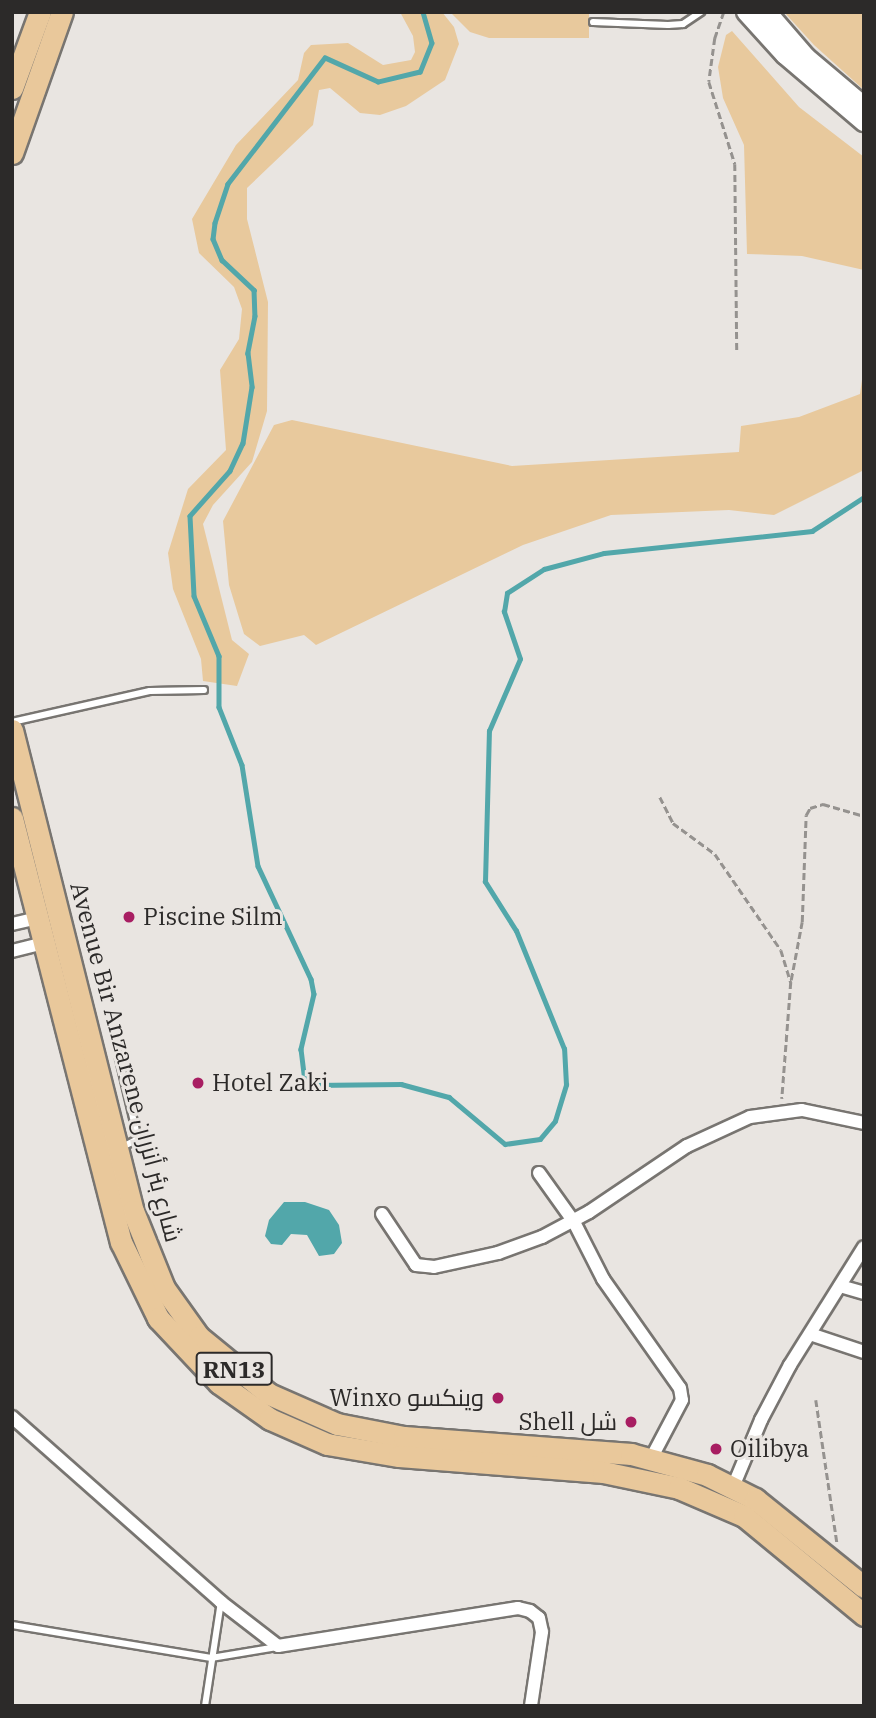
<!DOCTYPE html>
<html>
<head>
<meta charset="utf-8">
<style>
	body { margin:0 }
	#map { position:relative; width:876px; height:1718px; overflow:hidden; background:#e9e5e1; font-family:"IBM Plex Serif",Cairo,serif }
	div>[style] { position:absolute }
	.green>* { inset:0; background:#e8c99d }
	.water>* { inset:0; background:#52a7aa }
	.stream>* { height:4.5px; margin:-2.25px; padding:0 2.25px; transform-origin:2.25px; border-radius:2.25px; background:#52a7aa }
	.path>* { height:2.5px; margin-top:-1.25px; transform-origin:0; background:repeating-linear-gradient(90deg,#95928f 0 7px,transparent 0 10.5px) }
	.roads { filter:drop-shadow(2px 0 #787571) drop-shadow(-2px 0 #787571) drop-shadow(0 2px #787571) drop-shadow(0 -2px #787571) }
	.service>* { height:6px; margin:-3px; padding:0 3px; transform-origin:3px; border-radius:3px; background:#fff }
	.minor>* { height:12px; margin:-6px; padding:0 6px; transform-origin:6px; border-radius:6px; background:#fff }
	.secondary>* { height:18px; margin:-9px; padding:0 9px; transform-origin:9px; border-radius:9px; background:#fff }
	.primary>* { height:21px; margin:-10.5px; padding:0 10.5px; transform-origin:10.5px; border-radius:10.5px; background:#e9c89b }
	.dots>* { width:19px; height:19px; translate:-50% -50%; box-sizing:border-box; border:4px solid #e9e5e1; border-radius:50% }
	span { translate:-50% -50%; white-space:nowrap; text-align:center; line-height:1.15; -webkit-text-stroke:6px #e9e5e1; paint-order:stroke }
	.shield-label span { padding:2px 5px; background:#e9e5e1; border:2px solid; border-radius:5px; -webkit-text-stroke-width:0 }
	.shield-label { font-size:23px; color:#2c2a29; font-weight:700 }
	.poi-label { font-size:24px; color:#2c2a29 }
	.left { translate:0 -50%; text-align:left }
	.right { translate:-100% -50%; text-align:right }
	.street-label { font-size:24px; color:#2c2a29 }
	.frame { position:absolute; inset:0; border:14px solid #2c2a29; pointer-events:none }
</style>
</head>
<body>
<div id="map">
	<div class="green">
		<i style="clip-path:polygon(400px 12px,442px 12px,454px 27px,459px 44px,445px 80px,406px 106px,380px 115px,360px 113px,330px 88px,319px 90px,313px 125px,247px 188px,247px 219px,268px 302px,267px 411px,252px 462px,213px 505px,203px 524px,232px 640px,249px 654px,237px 686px,203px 681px,201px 659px,173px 589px,168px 553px,188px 489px,226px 450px,220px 370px,239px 339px,242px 309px,234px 287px,199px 253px,192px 219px,236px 145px,298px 80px,304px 53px,311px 45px,348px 43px,383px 65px,411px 60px,415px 52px,413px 36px)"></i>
		<i style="clip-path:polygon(450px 12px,589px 12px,589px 38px,489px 38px,470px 32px)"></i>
		<i style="clip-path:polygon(784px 12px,864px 12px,864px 90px,814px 45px)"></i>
		<i style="clip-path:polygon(732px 31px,799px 107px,864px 157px,864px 270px,802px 256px,747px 254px,744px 145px,723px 98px,718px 67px,726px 35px)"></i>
		<i style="clip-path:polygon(864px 365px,864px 470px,774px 515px,729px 510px,611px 515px,523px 545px,316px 645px,304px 635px,260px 646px,244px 634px,229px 585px,223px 521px,274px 425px,292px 420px,512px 466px,739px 452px,741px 426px,799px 417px,860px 394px)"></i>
	</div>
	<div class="water">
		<i style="clip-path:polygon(284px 1202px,305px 1202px,329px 1210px,339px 1225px,342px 1243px,334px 1254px,319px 1256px,307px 1235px,291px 1234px,282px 1245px,271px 1244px,265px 1236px,269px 1220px)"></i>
	</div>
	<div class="stream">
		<i style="left:423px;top:12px;width:32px;rotate:74deg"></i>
		<i style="left:432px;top:43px;width:31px;rotate:112deg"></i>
		<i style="left:420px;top:72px;width:43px;rotate:166.6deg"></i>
		<i style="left:378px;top:82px;width:58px;rotate:-155.6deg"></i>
		<i style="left:325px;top:58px;width:159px;rotate:127.6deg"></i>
		<i style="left:228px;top:184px;width:41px;rotate:108.4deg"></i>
		<i style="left:215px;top:223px;width:16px;rotate:97deg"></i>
		<i style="left:213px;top:239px;width:23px;rotate:67deg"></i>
		<i style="left:222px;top:260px;width:44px;rotate:43.2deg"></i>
		<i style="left:254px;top:290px;width:26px;rotate:88deg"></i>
		<i style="left:255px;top:316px;width:38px;rotate:101deg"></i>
		<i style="left:248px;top:353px;width:34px;rotate:83deg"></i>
		<i style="left:252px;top:387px;width:57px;rotate:99.1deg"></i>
		<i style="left:243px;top:443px;width:31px;rotate:115deg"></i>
		<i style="left:230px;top:471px;width:60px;rotate:131.6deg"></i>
		<i style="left:190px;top:516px;width:80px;rotate:87.1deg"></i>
		<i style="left:194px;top:596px;width:65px;rotate:67.4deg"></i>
		<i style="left:219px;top:656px;width:51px;rotate:90deg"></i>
		<i style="left:219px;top:707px;width:62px;rotate:68.4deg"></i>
		<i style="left:242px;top:765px;width:102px;rotate:81deg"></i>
		<i style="left:258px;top:866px;width:125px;rotate:64.9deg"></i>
		<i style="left:311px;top:979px;width:15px;rotate:79deg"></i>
		<i style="left:314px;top:994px;width:57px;rotate:103.3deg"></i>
		<i style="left:301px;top:1049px;width:32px;rotate:83deg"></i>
		<i style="left:305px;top:1081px;width:9px;rotate:27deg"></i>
		<i style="left:313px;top:1085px;width:88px;rotate:-0.7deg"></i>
		<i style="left:401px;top:1084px;width:50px;rotate:15.2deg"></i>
		<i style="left:449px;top:1097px;width:73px;rotate:40deg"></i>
		<i style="left:505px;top:1144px;width:35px;rotate:-8deg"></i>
		<i style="left:540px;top:1139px;width:23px;rotate:-50deg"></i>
		<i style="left:555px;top:1121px;width:38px;rotate:-73deg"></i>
		<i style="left:566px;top:1085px;width:36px;rotate:-93deg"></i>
		<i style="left:564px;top:1049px;width:127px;rotate:-112.1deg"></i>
		<i style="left:516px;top:931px;width:58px;rotate:-122.3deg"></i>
		<i style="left:485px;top:882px;width:151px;rotate:-88.5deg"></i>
		<i style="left:489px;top:731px;width:78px;rotate:-66.7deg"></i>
		<i style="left:520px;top:659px;width:50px;rotate:-108.8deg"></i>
		<i style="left:504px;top:612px;width:19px;rotate:-81deg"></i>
		<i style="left:507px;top:593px;width:44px;rotate:-33deg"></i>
		<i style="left:544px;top:569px;width:62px;rotate:-14.9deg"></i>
		<i style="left:604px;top:553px;width:209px;rotate:-6deg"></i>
		<i style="left:812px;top:531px;width:62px;rotate:-33.2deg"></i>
	</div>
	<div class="path">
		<i style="left:724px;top:12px;width:28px;rotate:109deg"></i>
		<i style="left:715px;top:38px;width:44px;rotate:97.8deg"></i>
		<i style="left:709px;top:82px;width:86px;rotate:72.4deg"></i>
		<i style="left:735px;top:164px;width:187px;rotate:89.4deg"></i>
		<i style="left:660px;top:797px;width:29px;rotate:63deg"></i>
		<i style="left:673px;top:823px;width:52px;rotate:36.4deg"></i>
		<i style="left:715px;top:854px;width:116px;rotate:55.5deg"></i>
		<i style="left:781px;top:950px;width:34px;rotate:73deg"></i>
		<i style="left:791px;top:982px;width:117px;rotate:94.4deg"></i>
		<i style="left:791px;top:980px;width:59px;rotate:-79.3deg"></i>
		<i style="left:802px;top:922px;width:107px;rotate:-87.9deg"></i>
		<i style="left:806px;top:815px;width:8px;rotate:-60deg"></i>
		<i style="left:810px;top:808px;width:14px;rotate:-17deg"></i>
		<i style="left:823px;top:804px;width:43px;rotate:16.3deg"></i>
		<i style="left:816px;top:1400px;width:145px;rotate:81.6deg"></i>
	</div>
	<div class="roads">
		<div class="service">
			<i style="left:593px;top:22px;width:75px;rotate:2.3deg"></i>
			<i style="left:668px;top:25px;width:15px;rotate:-4deg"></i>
			<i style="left:683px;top:24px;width:22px;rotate:-34deg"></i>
			<i style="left:12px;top:722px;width:141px;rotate:-12.7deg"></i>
			<i style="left:150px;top:691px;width:54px;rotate:-1.1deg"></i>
			<i style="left:118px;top:1054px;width:87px;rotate:76.8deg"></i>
			<i style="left:138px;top:1139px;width:18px;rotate:153deg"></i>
			<i style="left:12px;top:1625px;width:202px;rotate:9.4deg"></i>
			<i style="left:211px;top:1658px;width:67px;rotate:-9.5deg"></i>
			<i style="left:205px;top:1706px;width:105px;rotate:-81.3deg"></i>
		</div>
		<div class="minor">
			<i style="left:12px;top:924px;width:26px;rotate:-13deg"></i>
			<i style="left:12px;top:951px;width:32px;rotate:-14deg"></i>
			<i style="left:539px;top:1173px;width:60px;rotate:54.5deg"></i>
			<i style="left:574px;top:1222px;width:64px;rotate:63deg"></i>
			<i style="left:603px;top:1279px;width:133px;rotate:54.8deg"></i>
			<i style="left:680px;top:1388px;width:12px;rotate:81deg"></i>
			<i style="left:682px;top:1400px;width:64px;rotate:117.8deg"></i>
			<i style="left:382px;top:1214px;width:61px;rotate:56.3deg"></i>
			<i style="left:416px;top:1265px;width:18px;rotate:6deg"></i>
			<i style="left:434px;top:1267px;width:66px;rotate:-12.3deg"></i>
			<i style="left:498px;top:1253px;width:47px;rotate:-20deg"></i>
			<i style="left:542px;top:1237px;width:53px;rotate:-28deg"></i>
			<i style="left:589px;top:1212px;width:118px;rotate:-34deg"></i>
			<i style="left:687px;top:1146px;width:69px;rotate:-24.7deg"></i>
			<i style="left:750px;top:1117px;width:52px;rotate:-7.7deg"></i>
			<i style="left:802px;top:1110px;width:63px;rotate:11.8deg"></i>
			<i style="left:840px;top:1286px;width:25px;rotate:16deg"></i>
			<i style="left:810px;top:1334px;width:57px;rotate:18.4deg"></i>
			<i style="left:12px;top:1417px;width:279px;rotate:41.5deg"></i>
			<i style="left:221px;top:1602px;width:72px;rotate:37.7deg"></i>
			<i style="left:278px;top:1646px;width:243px;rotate:-9deg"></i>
			<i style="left:518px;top:1608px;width:12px;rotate:14deg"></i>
			<i style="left:530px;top:1611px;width:11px;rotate:38deg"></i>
			<i style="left:539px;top:1618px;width:14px;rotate:78deg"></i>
			<i style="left:542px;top:1632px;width:75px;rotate:98.5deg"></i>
			<i style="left:733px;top:1487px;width:73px;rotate:-67.3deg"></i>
			<i style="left:761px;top:1420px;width:62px;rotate:-62.2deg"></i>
			<i style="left:790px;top:1365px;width:139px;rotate:-57.9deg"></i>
		</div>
		<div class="secondary">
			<i style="left:746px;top:12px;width:58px;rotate:47.8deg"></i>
			<i style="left:785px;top:55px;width:104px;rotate:40.3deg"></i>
			<i style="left:767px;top:12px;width:60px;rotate:49.1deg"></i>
			<i style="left:806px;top:57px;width:76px;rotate:40.2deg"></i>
		</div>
		<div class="primary">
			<i style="left:12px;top:88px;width:81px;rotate:-69.8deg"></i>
			<i style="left:12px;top:153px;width:150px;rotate:-70.5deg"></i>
			<i style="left:12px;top:730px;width:496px;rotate:75.9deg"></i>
			<i style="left:133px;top:1211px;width:83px;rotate:68.1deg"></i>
			<i style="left:164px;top:1288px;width:60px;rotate:54.5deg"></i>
			<i style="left:199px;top:1337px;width:90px;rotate:39.2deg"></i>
			<i style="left:269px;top:1394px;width:74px;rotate:23.8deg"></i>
			<i style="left:337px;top:1424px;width:68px;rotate:11deg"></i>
			<i style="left:404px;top:1437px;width:228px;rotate:4.3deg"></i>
			<i style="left:631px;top:1454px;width:79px;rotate:15.4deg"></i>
			<i style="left:707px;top:1475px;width:54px;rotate:26.6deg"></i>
			<i style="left:755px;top:1499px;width:140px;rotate:38.9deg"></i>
			<i style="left:12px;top:818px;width:438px;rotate:75.6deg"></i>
			<i style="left:121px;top:1242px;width:85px;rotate:64deg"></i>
			<i style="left:158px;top:1318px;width:89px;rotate:46.8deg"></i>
			<i style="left:219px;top:1383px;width:62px;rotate:35.2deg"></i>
			<i style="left:270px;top:1419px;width:62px;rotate:23.7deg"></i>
			<i style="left:327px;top:1444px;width:73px;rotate:9.5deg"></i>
			<i style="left:399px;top:1456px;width:205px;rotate:4.5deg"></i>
			<i style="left:603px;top:1472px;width:78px;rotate:11.9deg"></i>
			<i style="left:679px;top:1488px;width:71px;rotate:23.3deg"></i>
			<i style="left:744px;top:1516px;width:156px;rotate:39.5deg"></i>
		</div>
	</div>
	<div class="dots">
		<i style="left:129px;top:917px;background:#a81e62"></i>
		<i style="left:198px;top:1083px;background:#a81e62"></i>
		<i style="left:498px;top:1398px;background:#a81e62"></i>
		<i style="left:631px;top:1422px;background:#a81e62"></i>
		<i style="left:716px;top:1449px;background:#a81e62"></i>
	</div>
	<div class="shield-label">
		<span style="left:234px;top:1369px">RN13</span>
	</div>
	<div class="poi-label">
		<span class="left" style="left:143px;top:917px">Piscine Silm</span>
		<span class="left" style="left:212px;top:1083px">Hotel Zaki</span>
		<span class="right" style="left:484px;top:1398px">Winxo وينكسو</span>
		<span class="right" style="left:617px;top:1422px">Shell شل</span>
		<span class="left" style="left:730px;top:1449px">Oilibya</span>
	</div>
	<div class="street-label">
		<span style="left:126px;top:1062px;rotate:75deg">Avenue Bir Anzarene شارع بئر أنزران</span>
	</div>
	<div class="frame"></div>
</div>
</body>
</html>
